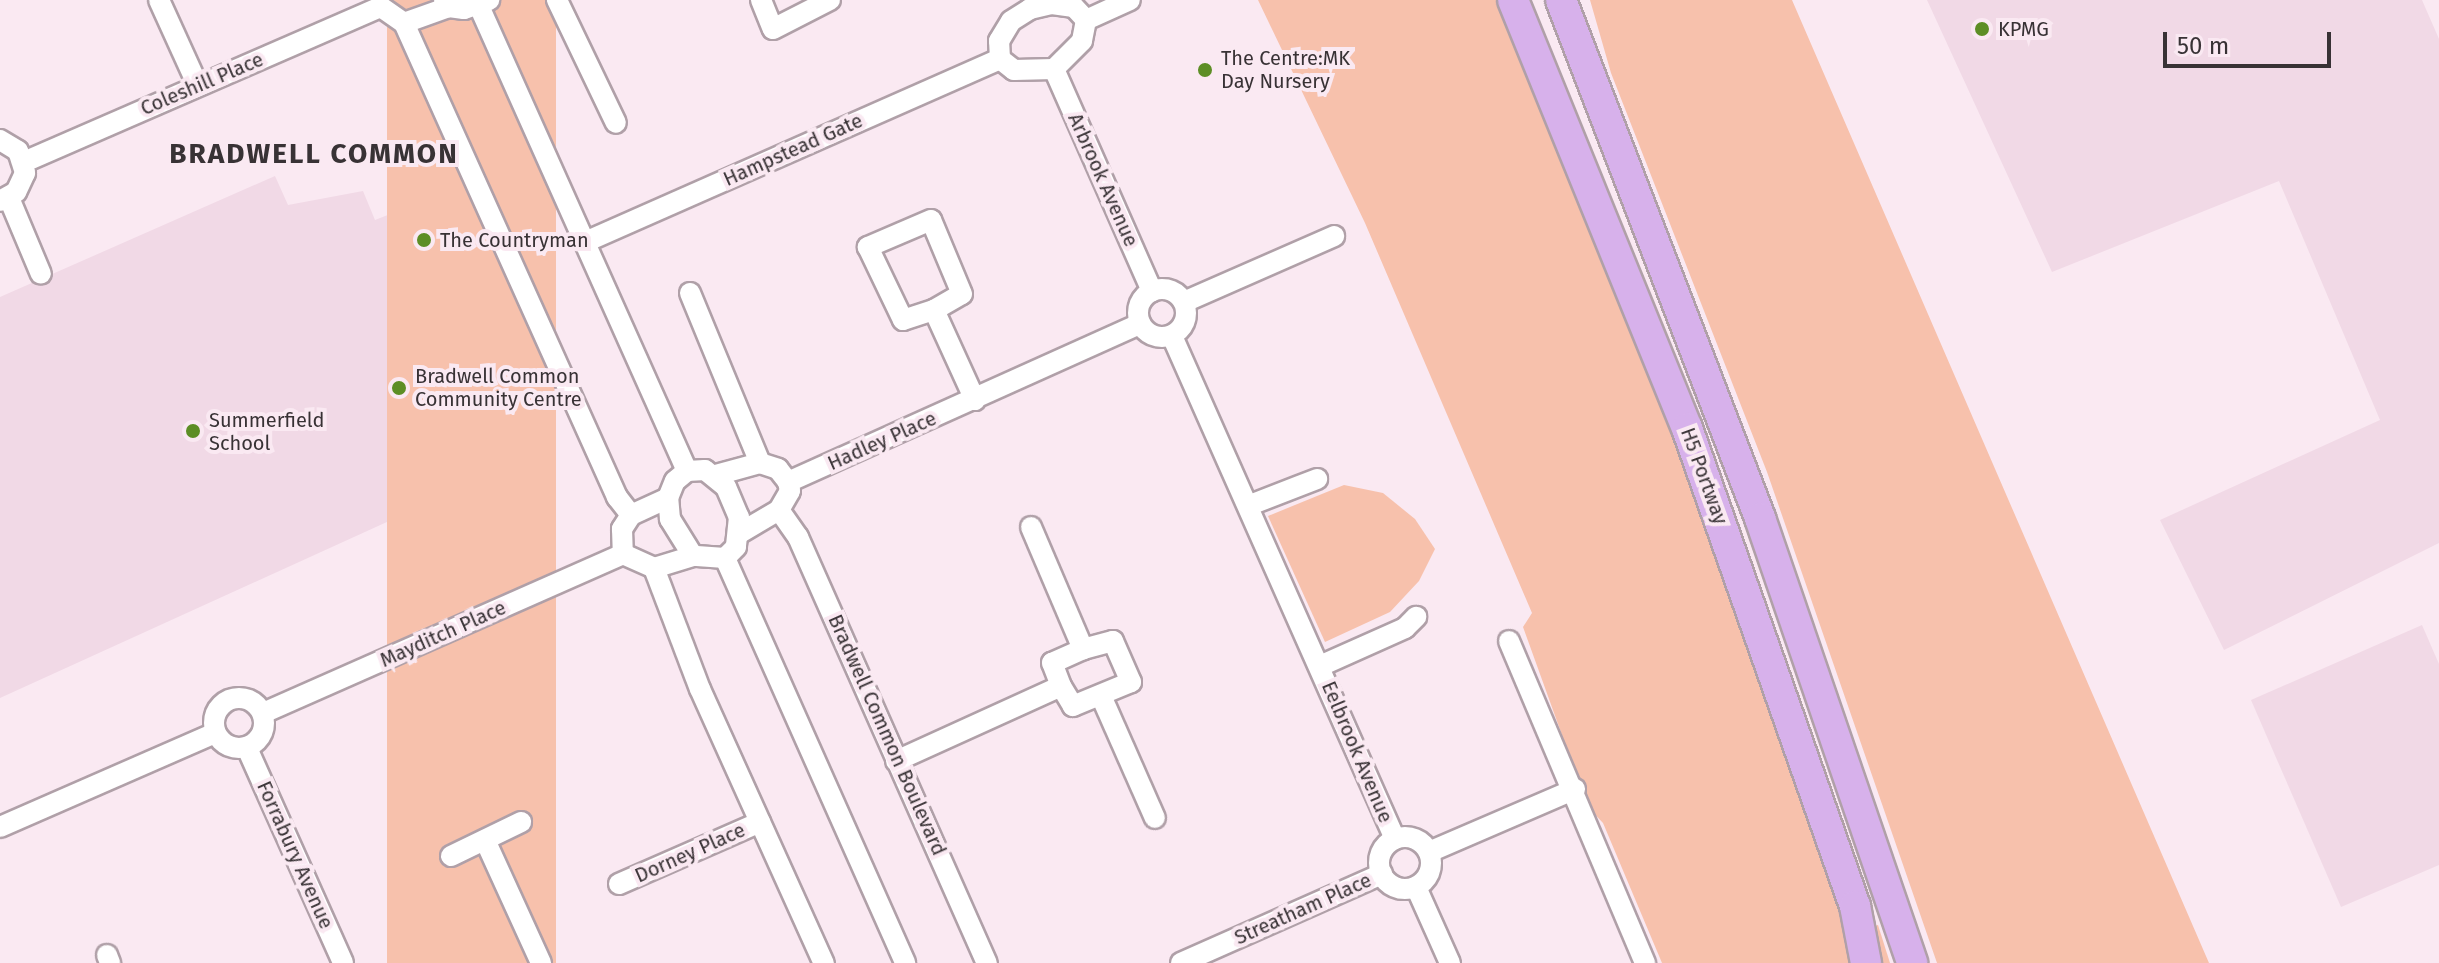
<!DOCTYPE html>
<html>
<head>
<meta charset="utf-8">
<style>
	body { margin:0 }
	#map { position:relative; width:2439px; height:963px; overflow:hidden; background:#fae9f2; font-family:"Fira Sans",sans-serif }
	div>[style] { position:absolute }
	.built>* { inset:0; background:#f1d9e6 }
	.green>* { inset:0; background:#f7c1ac; transform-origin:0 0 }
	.roads { filter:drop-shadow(2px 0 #b0a0a8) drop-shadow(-2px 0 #b0a0a8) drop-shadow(0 2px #b0a0a8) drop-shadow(0 -2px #b0a0a8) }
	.minor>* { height:20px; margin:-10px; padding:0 10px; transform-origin:10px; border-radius:10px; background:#fff }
	.minor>.ring { margin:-10px; padding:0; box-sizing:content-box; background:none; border:20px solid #fff; border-radius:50% }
	.primary>* { height:30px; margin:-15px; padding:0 15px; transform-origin:15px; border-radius:15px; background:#d7b1eb }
	.dots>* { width:22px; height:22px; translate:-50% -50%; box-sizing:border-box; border:4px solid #fae9f2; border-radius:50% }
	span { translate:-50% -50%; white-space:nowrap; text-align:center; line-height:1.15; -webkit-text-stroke:8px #fae9f2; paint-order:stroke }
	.poi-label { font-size:20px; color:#383235 }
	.left { translate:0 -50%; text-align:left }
	.street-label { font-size:20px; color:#383235 }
	.district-label { font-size:28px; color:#383235; font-weight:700; letter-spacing:2px }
	.scale { position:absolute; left:2163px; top:32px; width:168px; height:36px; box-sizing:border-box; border:4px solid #383235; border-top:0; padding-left:10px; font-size:24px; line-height:28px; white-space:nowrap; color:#383235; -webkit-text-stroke:6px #fae9f2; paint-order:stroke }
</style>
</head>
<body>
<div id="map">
	<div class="built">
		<i style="clip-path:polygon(1927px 0,2422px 0,2439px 39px,2439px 543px,2224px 650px,2160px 520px,2380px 420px,2279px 181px,2052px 272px)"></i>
		<i style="clip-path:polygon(275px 176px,288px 205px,363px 191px,375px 220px,403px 209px,405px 214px,447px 196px,537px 391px,462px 419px,488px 476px,0 698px,0 297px)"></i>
		<i style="clip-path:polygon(2422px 625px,2439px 664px,2439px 865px,2341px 907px,2251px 700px)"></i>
	</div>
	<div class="green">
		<i style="left:387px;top:0;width:169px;height:1056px"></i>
		<i style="clip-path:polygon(1258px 0,1513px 0,1679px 408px,1844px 913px,1851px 963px,1662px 963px,1603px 823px,1588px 807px,1523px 627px,1532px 613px,1365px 223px)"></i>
		<i style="clip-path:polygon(1590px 0,1792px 0,2209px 963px,1937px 963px,1767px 472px,1611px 73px)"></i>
		<i style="clip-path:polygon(1344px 485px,1383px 493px,1415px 519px,1435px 549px,1419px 581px,1390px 612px,1325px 642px,1268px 516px)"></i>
		<i style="clip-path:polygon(1878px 925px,1890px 963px,1878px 963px,1871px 927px)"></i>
	</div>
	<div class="roads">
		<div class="minor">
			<i style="left:159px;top:0;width:94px;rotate:65.6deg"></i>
			<i style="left:444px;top:0;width:9px;rotate:54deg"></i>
			<i style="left:449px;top:7px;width:15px;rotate:8deg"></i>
			<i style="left:464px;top:9px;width:27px;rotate:-20deg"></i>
			<i style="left:557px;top:0;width:136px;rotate:64.4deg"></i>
			<i style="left:761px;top:0;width:31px;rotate:68deg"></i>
			<i style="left:773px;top:29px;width:64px;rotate:-27deg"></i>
			<i style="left:1052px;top:4px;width:22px;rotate:8deg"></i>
			<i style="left:1074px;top:7px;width:18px;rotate:47deg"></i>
			<i style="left:1086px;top:20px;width:21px;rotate:101deg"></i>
			<i style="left:1082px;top:41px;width:40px;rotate:135deg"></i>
			<i style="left:1054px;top:69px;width:40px;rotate:178.6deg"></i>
			<i style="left:1014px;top:70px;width:18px;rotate:-142deg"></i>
			<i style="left:1000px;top:59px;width:18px;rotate:-93deg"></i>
			<i style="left:999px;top:41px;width:23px;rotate:-59deg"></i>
			<i style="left:1011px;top:21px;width:22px;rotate:-32deg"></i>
			<i style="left:1030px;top:9px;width:23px;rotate:-13deg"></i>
			<i style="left:479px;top:6px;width:509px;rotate:65.9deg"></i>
			<i style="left:381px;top:7px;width:28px;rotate:35deg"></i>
			<i style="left:404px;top:23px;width:520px;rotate:65.8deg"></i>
			<i style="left:617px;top:497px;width:23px;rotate:52deg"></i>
			<i style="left:1086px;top:20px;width:48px;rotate:-24.4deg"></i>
			<i style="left:404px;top:23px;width:48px;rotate:-19.6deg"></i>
			<i style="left:1054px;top:69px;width:243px;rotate:66.2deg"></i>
			<i style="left:0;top:140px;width:21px;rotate:31deg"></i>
			<i style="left:18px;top:151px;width:23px;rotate:72deg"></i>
			<i style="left:25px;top:173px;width:21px;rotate:115deg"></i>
			<i style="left:16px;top:192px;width:18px;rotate:151deg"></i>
			<i style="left:24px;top:162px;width:389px;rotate:-23.5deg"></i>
			<i style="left:9px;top:198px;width:82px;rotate:67.2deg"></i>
			<i style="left:585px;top:242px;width:454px;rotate:-23.8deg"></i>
			<i class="ring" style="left:1138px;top:289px;width:28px;height:28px"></i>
			<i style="left:690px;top:293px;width:184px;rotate:67.6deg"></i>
			<i style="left:1184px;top:302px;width:164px;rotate:-23.7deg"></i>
			<i style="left:934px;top:310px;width:32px;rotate:-30deg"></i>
			<i style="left:962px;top:294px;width:80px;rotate:-112.7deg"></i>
			<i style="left:931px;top:220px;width:69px;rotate:156.8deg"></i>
			<i style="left:868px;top:247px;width:81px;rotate:64.4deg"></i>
			<i style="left:903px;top:320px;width:33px;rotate:-18deg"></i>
			<i style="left:934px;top:310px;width:99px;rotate:65.5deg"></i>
			<i style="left:1172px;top:336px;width:550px;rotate:66.09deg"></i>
			<i style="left:705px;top:470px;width:27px;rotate:39deg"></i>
			<i style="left:726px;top:487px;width:33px;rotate:67deg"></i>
			<i style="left:739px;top:517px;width:30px;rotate:96deg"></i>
			<i style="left:736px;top:547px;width:16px;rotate:135deg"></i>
			<i style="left:725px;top:558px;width:32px;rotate:-176deg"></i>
			<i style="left:693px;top:556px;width:44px;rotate:-121.9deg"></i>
			<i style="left:670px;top:519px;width:21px;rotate:-95deg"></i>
			<i style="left:668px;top:498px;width:18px;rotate:-68deg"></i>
			<i style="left:675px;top:481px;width:16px;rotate:-40deg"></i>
			<i style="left:687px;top:471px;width:18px;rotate:-3deg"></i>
			<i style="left:716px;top:475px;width:46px;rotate:-15.3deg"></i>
			<i style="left:760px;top:463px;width:19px;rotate:18deg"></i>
			<i style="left:778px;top:469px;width:16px;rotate:52deg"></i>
			<i style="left:788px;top:482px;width:9px;rotate:77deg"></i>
			<i style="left:790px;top:491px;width:22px;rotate:120deg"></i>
			<i style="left:779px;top:510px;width:45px;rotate:149.5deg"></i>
			<i style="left:788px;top:482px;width:386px;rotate:-24.2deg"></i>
			<i style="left:668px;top:498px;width:41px;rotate:155.3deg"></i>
			<i style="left:631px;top:515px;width:17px;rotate:123deg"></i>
			<i style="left:622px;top:529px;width:25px;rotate:88deg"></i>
			<i style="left:623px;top:554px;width:34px;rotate:24deg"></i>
			<i style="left:654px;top:568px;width:41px;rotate:-17.1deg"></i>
			<i style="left:1250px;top:505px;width:72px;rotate:-21.2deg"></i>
			<i style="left:779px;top:510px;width:33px;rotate:55deg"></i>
			<i style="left:798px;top:537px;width:466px;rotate:66.1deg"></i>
			<i style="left:1031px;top:527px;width:133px;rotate:66.9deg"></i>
			<i style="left:725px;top:558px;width:443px;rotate:66deg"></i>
			<i style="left:654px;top:568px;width:129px;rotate:69.2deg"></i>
			<i style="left:700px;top:689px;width:301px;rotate:65.7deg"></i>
			<i style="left:1509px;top:641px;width:350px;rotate:67.1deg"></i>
			<i style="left:1320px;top:666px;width:93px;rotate:-24.1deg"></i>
			<i style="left:1405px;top:628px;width:16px;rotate:-45deg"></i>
			<i class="ring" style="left:214px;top:698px;width:30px;height:30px"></i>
			<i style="left:1102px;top:698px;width:131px;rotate:66.2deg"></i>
			<i style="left:263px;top:713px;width:394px;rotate:-23.8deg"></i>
			<i style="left:247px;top:748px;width:235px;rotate:65.9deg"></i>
			<i style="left:896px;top:761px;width:181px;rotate:-24.4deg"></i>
			<i style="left:1061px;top:686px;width:25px;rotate:-111deg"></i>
			<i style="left:1052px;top:663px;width:34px;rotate:-24deg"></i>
			<i style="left:1083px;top:649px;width:31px;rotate:-15deg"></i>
			<i style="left:1113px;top:641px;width:45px;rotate:66.3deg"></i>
			<i style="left:1131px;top:682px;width:63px;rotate:157.5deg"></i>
			<i style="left:1073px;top:706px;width:23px;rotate:-121deg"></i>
			<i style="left:0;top:827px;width:235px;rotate:-23.6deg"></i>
			<i class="ring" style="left:1379px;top:837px;width:32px;height:32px"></i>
			<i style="left:485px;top:840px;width:135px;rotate:65.5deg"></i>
			<i style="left:1429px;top:852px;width:159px;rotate:-23.3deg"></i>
			<i style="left:451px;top:856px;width:78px;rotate:-25.9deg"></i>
			<i style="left:619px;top:884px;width:154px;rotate:-23.7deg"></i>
			<i style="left:1416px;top:887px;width:83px;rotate:65.9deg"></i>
			<i style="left:107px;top:955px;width:9px;rotate:69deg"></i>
			<i style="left:1181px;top:963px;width:220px;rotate:-23.9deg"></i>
		</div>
		<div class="primary">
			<i style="left:1513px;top:0;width:462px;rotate:67.9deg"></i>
			<i style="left:1687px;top:428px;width:507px;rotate:70.64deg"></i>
			<i style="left:1855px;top:906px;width:58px;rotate:79.1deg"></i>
			<i style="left:1561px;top:0;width:555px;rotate:68.98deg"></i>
			<i style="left:1760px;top:518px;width:470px;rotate:71.1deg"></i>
		</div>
	</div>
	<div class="dots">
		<i style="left:1982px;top:29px;background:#5d8e25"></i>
		<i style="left:1205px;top:70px;background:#5d8e25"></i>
		<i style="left:424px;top:240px;background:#5d8e25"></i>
		<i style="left:399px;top:388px;background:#5d8e25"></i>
		<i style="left:193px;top:431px;background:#5d8e25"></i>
	</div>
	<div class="poi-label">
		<span class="left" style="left:1998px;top:29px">KPMG</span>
		<span class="left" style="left:1221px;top:70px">The Centre:MK<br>Day Nursery</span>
		<span class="left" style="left:440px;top:240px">The Countryman</span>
		<span class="left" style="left:415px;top:388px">Bradwell Common<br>Community Centre</span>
		<span class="left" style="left:209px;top:432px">Summerfield<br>School</span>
	</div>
	<div class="street-label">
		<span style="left:202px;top:84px;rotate:-23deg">Coleshill Place</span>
		<span style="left:793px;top:150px;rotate:-24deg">Hampstead Gate</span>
		<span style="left:1103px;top:180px;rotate:66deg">Arbrook Avenue</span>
		<span style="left:882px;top:441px;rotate:-24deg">Hadley Place</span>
		<span style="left:1704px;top:476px;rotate:70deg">H5 Portway</span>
		<span style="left:443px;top:634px;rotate:-24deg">Mayditch Place</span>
		<span style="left:887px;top:735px;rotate:66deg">Bradwell Common Boulevard</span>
		<span style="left:1357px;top:752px;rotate:67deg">Eelbrook Avenue</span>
		<span style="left:690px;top:853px;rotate:-24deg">Dorney Place</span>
		<span style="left:295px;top:855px;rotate:66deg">Forrabury Avenue</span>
		<span style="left:1303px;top:909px;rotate:-24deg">Streatham Place</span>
	</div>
	<div class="district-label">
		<span style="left:314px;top:154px">BRADWELL COMMON</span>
	</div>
	<div class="scale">50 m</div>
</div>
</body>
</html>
